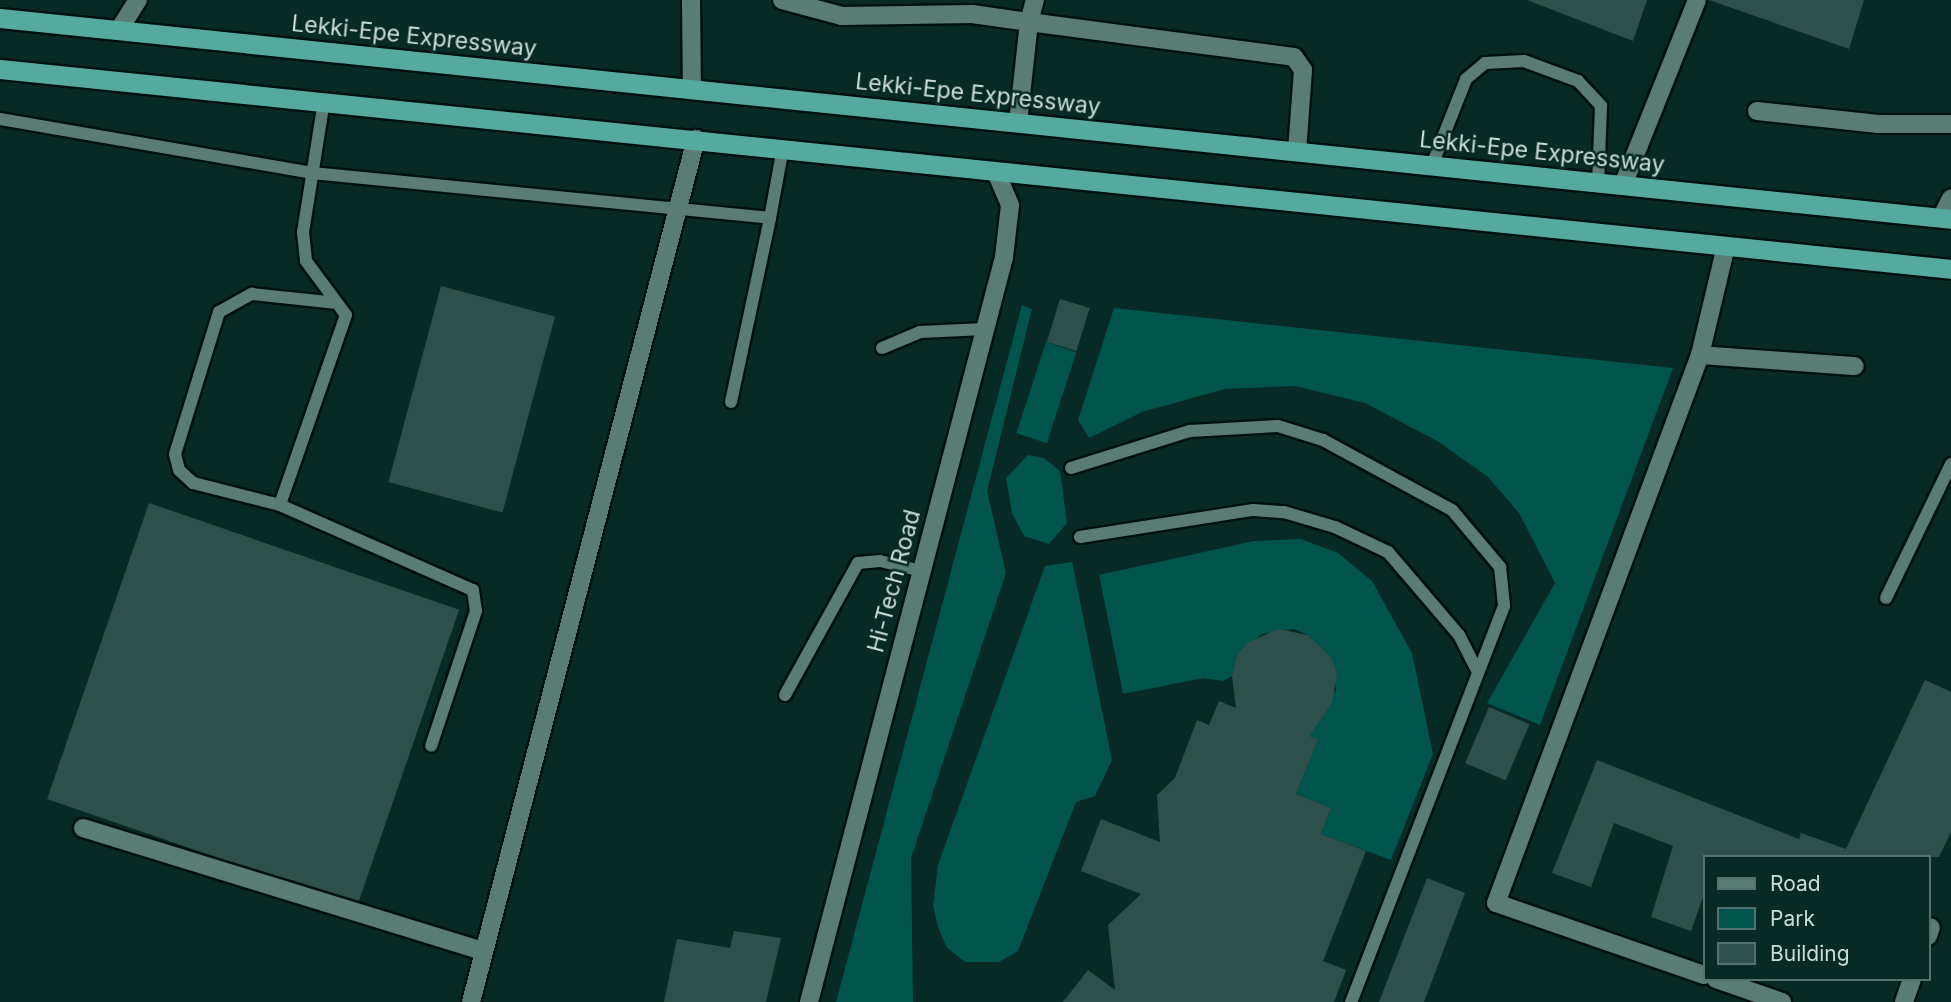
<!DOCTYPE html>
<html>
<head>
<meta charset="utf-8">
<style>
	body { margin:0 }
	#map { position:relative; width:1951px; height:1002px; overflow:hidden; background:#072a25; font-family:Inter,sans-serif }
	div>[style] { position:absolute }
	.green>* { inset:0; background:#01544b; transform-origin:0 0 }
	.building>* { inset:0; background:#2e504a; transform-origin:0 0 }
	.roads { filter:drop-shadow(2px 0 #00110e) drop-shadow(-2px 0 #00110e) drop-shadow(0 2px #00110e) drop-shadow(0 -2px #00110e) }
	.service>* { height:12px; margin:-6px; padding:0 6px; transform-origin:6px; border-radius:6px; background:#597c75 }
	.minor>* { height:18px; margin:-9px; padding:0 9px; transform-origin:9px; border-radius:9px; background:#597c75 }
	.trunk>* { height:19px; margin:-9.5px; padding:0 9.5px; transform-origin:9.5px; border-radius:9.5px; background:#56aa9d }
	span { translate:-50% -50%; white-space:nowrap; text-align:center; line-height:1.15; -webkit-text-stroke:5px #072a25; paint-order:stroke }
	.street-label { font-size:23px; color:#c9dcd8 }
	.legend { position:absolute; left:1703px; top:855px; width:228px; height:126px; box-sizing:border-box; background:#072a25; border:2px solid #55716d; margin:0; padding:9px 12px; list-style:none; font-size:21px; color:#c9dcd8 }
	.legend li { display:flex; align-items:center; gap:14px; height:35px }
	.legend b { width:35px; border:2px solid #55716d }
</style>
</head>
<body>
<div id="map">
	<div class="green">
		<i style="clip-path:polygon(1022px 305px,1032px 309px,987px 491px,1006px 573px,911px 858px,913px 1002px,836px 1002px)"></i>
		<i style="clip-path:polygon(1114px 308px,1673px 368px,1540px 725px,1487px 703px,1555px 583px,1519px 513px,1488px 477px,1439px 442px,1365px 403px,1295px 386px,1225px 389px,1142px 412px,1089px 438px,1078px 420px)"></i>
		<i style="left:1046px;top:342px;width:32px;height:96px;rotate:18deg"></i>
		<i style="clip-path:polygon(1028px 455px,1044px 458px,1060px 471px,1067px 523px,1049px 544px,1024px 536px,1012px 513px,1006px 478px)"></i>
		<i style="clip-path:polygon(1301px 539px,1338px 553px,1372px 581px,1412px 653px,1433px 754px,1391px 860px,1321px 834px,1331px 808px,1296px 794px,1317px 740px,1309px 736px,1312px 726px,1336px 690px,1331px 657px,1308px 635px,1294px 629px,1262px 634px,1237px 655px,1232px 676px,1223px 681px,1203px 678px,1123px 694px,1099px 575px,1254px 541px)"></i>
		<i style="clip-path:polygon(1072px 562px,1112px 760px,1095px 796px,1076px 802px,1018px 951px,999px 962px,965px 962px,947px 948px,939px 930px,933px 906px,938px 865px,1045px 566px)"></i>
	</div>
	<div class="building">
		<i style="clip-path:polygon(1527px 0,1647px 0,1633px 41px)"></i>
		<i style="clip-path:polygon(1709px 0,1864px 0,1849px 49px)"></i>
		<i style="left:441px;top:286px;width:118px;height:203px;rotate:15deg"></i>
		<i style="left:1060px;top:299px;width:31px;height:45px;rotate:17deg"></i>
		<i style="left:149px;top:503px;width:328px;height:313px;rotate:19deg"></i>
		<i style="clip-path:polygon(1278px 629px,1308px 635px,1331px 657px,1337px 674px,1332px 703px,1309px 736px,1318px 739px,1296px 794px,1331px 808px,1321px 834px,1366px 851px,1323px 961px,1346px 970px,1334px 1002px,1063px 1002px,1088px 970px,1115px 990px,1108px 925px,1141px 894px,1081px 871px,1101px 819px,1160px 842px,1157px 795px,1175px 778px,1197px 720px,1209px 725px,1219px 701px,1236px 708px,1232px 676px,1237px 655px,1249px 642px)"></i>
		<i style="clip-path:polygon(1925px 680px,1951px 692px,1951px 832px,1939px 857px,1704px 857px,1704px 894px,1691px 931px,1651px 917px,1673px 846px,1614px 823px,1591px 887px,1552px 873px,1597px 760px,1799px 839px,1801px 833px,1846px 849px)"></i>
		<i style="left:1489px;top:707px;width:44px;height:61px;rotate:23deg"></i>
		<i style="clip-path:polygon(1427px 878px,1465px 893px,1424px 1002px,1379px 1002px)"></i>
		<i style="clip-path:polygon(734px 931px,781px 938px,766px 1002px,664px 1002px,677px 939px,730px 948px)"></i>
	</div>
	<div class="roads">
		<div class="service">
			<i style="left:324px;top:101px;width:133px;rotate:99.1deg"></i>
			<i style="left:303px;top:232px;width:29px;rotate:84deg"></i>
			<i style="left:306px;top:261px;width:67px;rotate:53.5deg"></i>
			<i style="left:346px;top:315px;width:201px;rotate:109.2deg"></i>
			<i style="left:280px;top:505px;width:90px;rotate:-165.8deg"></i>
			<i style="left:193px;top:483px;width:19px;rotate:-137deg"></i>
			<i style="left:179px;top:470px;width:16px;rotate:-104deg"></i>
			<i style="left:175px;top:454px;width:149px;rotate:-72.8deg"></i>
			<i style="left:219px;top:312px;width:38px;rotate:-29deg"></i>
			<i style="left:252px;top:294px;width:84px;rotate:6.1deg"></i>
			<i style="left:0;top:119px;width:318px;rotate:9.8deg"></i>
			<i style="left:313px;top:173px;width:459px;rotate:5.6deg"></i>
			<i style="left:770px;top:218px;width:71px;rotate:-79.5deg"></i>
			<i style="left:1432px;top:165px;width:92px;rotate:-68.4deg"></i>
			<i style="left:1466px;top:79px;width:25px;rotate:-40deg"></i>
			<i style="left:1485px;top:63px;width:39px;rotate:-3deg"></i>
			<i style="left:1524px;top:61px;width:58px;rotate:20.3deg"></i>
			<i style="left:1578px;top:81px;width:34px;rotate:47deg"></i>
			<i style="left:1601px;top:106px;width:77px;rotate:92.2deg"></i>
			<i style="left:882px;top:348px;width:41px;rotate:-22.8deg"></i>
			<i style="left:920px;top:332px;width:65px;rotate:-2.6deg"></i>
			<i style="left:731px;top:402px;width:188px;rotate:-78deg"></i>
			<i style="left:1071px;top:468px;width:125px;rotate:-17.3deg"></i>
			<i style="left:1190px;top:431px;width:88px;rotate:-3.3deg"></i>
			<i style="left:1278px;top:426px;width:47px;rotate:17.3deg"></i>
			<i style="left:1323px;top:440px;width:147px;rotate:28.5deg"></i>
			<i style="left:1452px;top:510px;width:75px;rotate:49.9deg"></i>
			<i style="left:1500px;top:567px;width:39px;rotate:84deg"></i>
			<i style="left:1504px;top:606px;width:425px;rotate:111.1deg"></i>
			<i style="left:280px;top:505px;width:211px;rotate:23.8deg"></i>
			<i style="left:473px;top:590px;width:21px;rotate:82deg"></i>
			<i style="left:476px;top:611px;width:142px;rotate:108.4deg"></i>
			<i style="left:1080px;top:537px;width:175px;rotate:-8.9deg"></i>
			<i style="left:1253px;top:510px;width:31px;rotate:4deg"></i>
			<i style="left:1284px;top:512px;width:53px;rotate:16.4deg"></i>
			<i style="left:1335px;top:527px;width:59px;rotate:25.3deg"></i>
			<i style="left:1388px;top:552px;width:109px;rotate:49.5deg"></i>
			<i style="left:1459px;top:635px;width:39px;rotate:63deg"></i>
			<i style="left:1886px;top:598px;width:149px;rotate:-64.1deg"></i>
			<i style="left:785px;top:695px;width:151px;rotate:-61.1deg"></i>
			<i style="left:858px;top:563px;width:22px;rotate:-5deg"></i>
			<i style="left:880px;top:561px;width:43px;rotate:13.4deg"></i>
		</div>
		<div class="minor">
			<i style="left:691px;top:0;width:89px;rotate:89.4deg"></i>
			<i style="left:782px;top:0;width:62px;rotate:14.9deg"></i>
			<i style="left:842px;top:16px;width:130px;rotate:-0.9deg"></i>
			<i style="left:972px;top:14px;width:58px;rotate:8deg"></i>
			<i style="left:1029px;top:22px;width:23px;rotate:-75deg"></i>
			<i style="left:119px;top:30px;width:36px;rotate:-58deg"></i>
			<i style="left:1757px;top:111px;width:122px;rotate:6.1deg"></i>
			<i style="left:1878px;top:124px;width:73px"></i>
			<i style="left:1018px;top:123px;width:102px;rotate:-83.8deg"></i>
			<i style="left:1029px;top:22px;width:267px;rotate:7.5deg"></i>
			<i style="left:1294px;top:57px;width:16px;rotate:55deg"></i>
			<i style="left:1303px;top:70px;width:81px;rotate:94.2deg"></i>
			<i style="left:1623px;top:185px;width:199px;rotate:-68.2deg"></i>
			<i style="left:1941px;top:218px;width:22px;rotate:-63deg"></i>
			<i style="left:1700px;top:355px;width:155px;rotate:4.1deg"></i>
			<i style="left:83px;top:828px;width:419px;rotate:17.1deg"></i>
			<i style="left:1928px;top:936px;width:9px;rotate:-72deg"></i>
			<i style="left:1704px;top:975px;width:220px;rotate:-160.9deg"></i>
			<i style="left:1496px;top:903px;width:585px;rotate:-69.58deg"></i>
			<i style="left:1700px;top:355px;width:112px;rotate:-76.6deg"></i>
			<i style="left:1716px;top:979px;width:70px;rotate:19.2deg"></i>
			<i style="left:471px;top:1002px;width:892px;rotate:-75.39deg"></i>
			<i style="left:809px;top:1002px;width:770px;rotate:-75.33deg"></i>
			<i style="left:1004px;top:257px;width:52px;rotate:-83.4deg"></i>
			<i style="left:1010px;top:205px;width:36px;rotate:-113deg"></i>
			<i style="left:1904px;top:1002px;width:24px;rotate:-71deg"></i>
		</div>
		<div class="trunk">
			<i style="left:0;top:18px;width:1961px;rotate:5.88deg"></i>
			<i style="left:0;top:69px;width:1961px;rotate:5.85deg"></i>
		</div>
	</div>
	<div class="street-label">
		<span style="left:414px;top:36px;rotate:6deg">Lekki-Epe Expressway</span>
		<span style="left:978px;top:94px;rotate:6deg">Lekki-Epe Expressway</span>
		<span style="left:1542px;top:152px;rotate:6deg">Lekki-Epe Expressway</span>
		<span style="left:894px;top:581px;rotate:-75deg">Hi-Tech Road</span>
	</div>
	<ul class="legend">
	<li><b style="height:9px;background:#597c75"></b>Road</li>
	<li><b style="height:19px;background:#01544b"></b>Park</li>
	<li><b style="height:19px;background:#2e504a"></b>Building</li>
	</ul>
</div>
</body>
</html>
